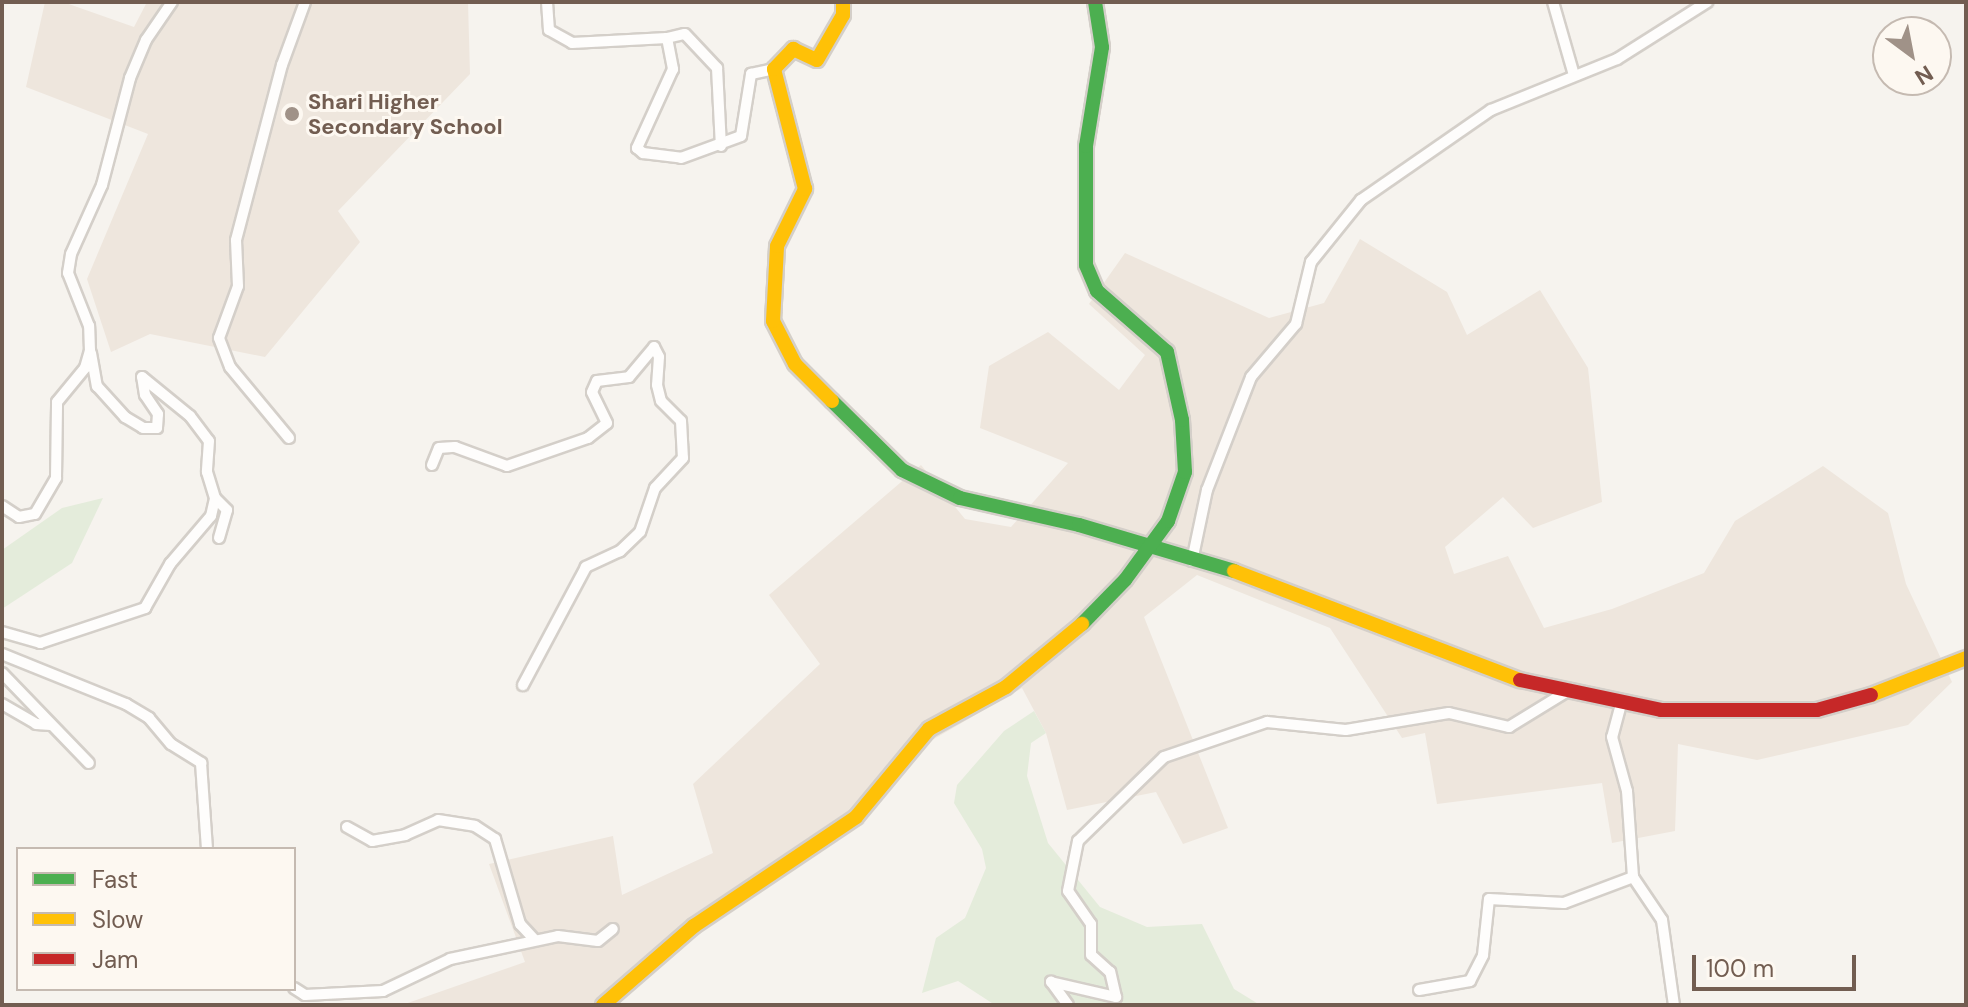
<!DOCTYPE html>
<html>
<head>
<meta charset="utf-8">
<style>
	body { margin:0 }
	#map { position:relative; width:1968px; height:1007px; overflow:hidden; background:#f6f3ee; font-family:"DM Sans",sans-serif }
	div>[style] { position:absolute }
	.residential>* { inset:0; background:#eee6dd }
	.green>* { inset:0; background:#e4ecdb }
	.roads { filter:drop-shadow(2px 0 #d4cfc9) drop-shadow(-2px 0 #d4cfc9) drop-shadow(0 2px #d4cfc9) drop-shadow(0 -2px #d4cfc9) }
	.street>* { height:10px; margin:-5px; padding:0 5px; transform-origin:5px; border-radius:5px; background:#fefdfc }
	.fast>* { height:14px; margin:-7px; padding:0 7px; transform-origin:7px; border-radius:7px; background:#4caf50 }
	.slow>* { height:14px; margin:-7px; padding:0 7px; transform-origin:7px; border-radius:7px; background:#ffc107 }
	.jam>* { height:14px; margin:-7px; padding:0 7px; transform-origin:7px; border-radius:7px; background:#c62828 }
	.dots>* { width:22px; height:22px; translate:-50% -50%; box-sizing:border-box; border:4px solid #fdf8f1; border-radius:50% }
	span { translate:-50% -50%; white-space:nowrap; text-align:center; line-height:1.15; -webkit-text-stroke:6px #fdf8f1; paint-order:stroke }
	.poi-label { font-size:22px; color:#725d51; font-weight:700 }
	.left { translate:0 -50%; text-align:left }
	.frame { position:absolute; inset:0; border:4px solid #725d51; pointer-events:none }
	.legend { position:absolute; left:16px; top:847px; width:280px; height:144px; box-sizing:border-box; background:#fdf8f1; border:2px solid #c5bab1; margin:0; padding:10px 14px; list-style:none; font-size:24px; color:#725d51 }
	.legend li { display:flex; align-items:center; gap:16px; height:40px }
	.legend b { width:40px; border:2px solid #c5bab1 }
	.north { position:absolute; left:1872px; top:16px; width:80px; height:80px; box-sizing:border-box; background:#fdf8f1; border:2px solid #c5bab1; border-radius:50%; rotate:148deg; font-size:22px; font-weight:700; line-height:32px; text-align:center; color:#725d51 }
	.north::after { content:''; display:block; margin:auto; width:28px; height:36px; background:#a09288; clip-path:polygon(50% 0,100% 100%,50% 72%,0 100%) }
	.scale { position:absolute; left:1692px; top:955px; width:164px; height:36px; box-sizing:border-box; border:4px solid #725d51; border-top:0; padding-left:10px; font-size:24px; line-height:28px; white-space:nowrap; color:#725d51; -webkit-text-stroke:6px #fdf8f1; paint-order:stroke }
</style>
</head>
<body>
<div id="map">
	<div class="residential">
		<i style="clip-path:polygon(45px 2px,63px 2px,134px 27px,147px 2px,468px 2px,470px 74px,338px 211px,360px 242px,265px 357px,150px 334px,111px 352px,87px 279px,148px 134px,26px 87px)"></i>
		<i style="clip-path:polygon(1360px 239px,1447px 292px,1467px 335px,1540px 290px,1588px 368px,1602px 502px,1533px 528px,1503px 497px,1445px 547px,1454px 574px,1508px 556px,1544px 628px,1612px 609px,1704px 573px,1735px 521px,1823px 466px,1888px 513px,1906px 584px,1952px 682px,1908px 725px,1757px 760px,1678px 744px,1675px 831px,1612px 843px,1602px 783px,1437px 804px,1425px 733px,1402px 738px,1330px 628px,1197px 575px,1144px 617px,1228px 828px,1183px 844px,1156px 792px,1067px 810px,1046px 733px,1022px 688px,927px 743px,877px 804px,754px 878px,647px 956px,602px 1005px,402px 1005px,525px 962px,489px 864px,613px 836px,622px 895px,713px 853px,693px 784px,820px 664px,769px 595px,921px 465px,965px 519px,1011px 527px,1068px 463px,980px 428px,989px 366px,1048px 332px,1119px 390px,1145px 355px,1089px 304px,1125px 253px,1269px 318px,1324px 303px)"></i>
	</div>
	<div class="green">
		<i style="clip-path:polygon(103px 498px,72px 563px,2px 609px,2px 550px,62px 508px)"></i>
		<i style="clip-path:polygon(1034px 711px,1046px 733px,1031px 743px,1027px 776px,1048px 843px,1100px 907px,1147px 927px,1202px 924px,1234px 989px,1260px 1005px,995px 1005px,958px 981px,922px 993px,936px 938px,965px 918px,986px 868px,982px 849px,954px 803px,957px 785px,1004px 731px)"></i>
	</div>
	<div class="roads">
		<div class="street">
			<i style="left:547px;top:2px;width:28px;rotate:86deg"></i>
			<i style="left:549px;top:30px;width:26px;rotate:29deg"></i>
			<i style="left:572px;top:43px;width:95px;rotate:-3deg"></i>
			<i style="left:667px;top:38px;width:32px;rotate:79deg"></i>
			<i style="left:673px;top:69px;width:87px;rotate:114.5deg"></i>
			<i style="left:637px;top:148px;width:8px;rotate:40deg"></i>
			<i style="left:643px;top:153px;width:38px;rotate:7deg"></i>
			<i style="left:681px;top:158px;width:64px;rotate:-20.1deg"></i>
			<i style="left:741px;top:136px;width:63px;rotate:-80.8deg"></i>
			<i style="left:751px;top:74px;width:24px;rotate:-12deg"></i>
			<i style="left:1553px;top:2px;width:76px;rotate:74deg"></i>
			<i style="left:667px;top:38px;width:18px;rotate:-13deg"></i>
			<i style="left:685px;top:34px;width:47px;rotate:46.7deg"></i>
			<i style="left:717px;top:68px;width:78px;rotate:87.1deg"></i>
			<i style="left:91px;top:353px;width:34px;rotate:80deg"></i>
			<i style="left:97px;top:386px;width:42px;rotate:47.9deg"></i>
			<i style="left:125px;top:417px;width:21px;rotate:31deg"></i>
			<i style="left:143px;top:428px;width:14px"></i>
			<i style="left:157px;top:428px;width:14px;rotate:-86deg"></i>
			<i style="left:158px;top:414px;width:23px;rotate:-124deg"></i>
			<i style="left:145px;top:395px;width:18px;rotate:-99deg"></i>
			<i style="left:142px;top:377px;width:62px;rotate:39.1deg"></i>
			<i style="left:190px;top:416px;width:31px;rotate:53deg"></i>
			<i style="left:209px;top:441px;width:31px;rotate:94deg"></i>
			<i style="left:207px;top:472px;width:27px;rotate:73deg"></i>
			<i style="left:215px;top:498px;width:17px;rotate:45deg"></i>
			<i style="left:227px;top:510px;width:29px;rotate:106deg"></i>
			<i style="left:289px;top:438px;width:92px;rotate:-129.7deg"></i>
			<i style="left:230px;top:367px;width:31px;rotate:-111deg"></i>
			<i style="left:219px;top:338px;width:55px;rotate:-69.9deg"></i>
			<i style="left:238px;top:286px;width:46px;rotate:-92.5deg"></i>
			<i style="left:236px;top:240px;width:181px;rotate:-75.3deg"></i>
			<i style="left:282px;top:65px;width:67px;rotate:-69.9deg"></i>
			<i style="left:432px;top:465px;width:18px;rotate:-68deg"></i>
			<i style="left:439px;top:448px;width:16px;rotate:-4deg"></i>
			<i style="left:455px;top:447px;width:55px;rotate:20.1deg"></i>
			<i style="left:507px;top:466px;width:86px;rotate:-19.1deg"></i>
			<i style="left:588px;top:438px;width:24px;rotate:-38deg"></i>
			<i style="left:607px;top:423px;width:34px;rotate:-116deg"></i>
			<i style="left:592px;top:392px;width:12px;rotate:-66deg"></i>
			<i style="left:597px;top:381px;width:32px;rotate:-7deg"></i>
			<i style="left:629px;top:377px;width:39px;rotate:-50deg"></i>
			<i style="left:654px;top:347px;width:11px;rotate:63deg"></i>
			<i style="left:659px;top:357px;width:28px;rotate:94deg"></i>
			<i style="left:657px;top:385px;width:16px;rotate:76deg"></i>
			<i style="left:661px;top:401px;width:28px;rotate:45deg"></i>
			<i style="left:681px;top:421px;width:37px;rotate:87deg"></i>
			<i style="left:683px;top:458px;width:41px;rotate:133deg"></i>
			<i style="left:655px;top:488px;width:46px;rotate:108.8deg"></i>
			<i style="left:640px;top:532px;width:28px;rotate:136deg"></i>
			<i style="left:620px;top:551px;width:38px;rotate:155deg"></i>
			<i style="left:586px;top:567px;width:134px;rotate:118.1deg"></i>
			<i style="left:2px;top:506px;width:20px;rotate:33deg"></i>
			<i style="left:19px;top:517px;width:16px;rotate:-11deg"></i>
			<i style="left:35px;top:514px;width:42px;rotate:-59.7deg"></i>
			<i style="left:56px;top:478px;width:76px;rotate:-89.2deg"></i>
			<i style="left:57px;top:402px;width:44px;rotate:-50.5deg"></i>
			<i style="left:85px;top:368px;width:18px;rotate:-74deg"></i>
			<i style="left:90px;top:351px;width:25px;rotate:-92deg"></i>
			<i style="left:89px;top:326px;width:57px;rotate:-111.6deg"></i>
			<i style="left:68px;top:273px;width:19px;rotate:-81deg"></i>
			<i style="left:71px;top:254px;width:76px;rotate:-65.8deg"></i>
			<i style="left:102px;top:185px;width:111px;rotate:-75.3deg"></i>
			<i style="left:130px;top:78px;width:41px;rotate:-67.2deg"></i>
			<i style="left:146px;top:40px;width:46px;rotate:-55.6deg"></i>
			<i style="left:1192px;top:561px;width:73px;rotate:-78.1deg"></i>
			<i style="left:1207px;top:490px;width:121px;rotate:-68.7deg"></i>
			<i style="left:1251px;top:377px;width:70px;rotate:-49.7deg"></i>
			<i style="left:1296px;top:324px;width:64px;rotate:-76.4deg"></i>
			<i style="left:1311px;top:262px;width:80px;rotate:-51.1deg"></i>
			<i style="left:1361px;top:200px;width:158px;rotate:-34.7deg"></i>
			<i style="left:1491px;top:110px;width:136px;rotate:-22deg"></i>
			<i style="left:1617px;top:59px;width:107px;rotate:-32.3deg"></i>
			<i style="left:2px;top:632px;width:40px;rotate:16deg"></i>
			<i style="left:40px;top:643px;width:111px;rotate:-18.4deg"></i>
			<i style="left:145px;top:608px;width:51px;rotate:-60.4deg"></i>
			<i style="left:170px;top:564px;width:63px;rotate:-49.5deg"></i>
			<i style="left:211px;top:516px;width:18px;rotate:-77deg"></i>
			<i style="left:2px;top:654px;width:134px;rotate:22deg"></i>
			<i style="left:126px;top:704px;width:27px;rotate:31deg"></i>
			<i style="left:149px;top:718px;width:34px;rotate:50deg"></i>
			<i style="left:171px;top:744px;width:36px;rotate:32deg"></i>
			<i style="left:201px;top:763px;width:86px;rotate:86deg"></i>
			<i style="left:2px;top:673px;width:125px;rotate:46deg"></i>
			<i style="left:2px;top:704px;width:39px;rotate:30deg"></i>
			<i style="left:36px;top:724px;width:15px;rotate:4deg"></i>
			<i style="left:1621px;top:704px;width:34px;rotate:105deg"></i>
			<i style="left:1612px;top:737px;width:56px;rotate:74.5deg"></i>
			<i style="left:1627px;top:791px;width:86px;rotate:86deg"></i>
			<i style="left:1633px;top:877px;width:52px;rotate:56deg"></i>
			<i style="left:1662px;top:920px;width:86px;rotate:82deg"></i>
			<i style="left:347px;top:827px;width:29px;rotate:29deg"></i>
			<i style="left:372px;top:841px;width:34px;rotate:-10deg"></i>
			<i style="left:405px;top:835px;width:36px;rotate:-24deg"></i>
			<i style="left:438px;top:820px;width:37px;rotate:9deg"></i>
			<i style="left:475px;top:826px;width:24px;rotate:33deg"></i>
			<i style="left:495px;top:839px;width:89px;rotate:73.6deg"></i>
			<i style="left:520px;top:924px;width:21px;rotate:47deg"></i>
			<i style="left:294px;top:988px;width:13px;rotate:32deg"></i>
			<i style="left:305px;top:995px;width:78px;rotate:-2.9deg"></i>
			<i style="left:383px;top:991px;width:74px;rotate:-25.5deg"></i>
			<i style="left:450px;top:959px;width:110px;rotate:-12deg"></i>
			<i style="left:558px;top:936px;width:40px;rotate:7.1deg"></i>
			<i style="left:598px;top:941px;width:19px;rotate:-39deg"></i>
			<i style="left:1419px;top:990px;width:52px;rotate:-10deg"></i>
			<i style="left:1470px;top:981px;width:29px;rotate:-63deg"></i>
			<i style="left:1483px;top:955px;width:56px;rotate:-83.9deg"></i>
			<i style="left:1489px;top:899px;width:75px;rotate:3.1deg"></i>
			<i style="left:1564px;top:903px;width:74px;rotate:-20.6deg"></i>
			<i style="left:1068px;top:1005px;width:29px;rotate:-126deg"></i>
			<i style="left:1051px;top:982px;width:67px;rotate:13deg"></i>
			<i style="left:1116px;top:997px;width:26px;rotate:-103deg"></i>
			<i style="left:1110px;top:972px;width:25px;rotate:-138deg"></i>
			<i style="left:1091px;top:955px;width:31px;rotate:-90deg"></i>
			<i style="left:1091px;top:924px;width:40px;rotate:-124.9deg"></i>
			<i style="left:1068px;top:891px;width:51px;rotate:-78.7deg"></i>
			<i style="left:1078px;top:841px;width:120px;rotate:-44.3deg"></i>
			<i style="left:1164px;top:757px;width:109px;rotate:-18.8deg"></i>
			<i style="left:1267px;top:722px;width:79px;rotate:5.8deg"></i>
			<i style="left:1346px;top:730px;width:104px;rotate:-9.4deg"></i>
			<i style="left:1449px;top:713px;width:62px;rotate:13.1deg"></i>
			<i style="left:1509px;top:727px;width:67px;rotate:-31.6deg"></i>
		</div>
		<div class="fast">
			<i style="left:832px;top:401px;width:98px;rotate:44.6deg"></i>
			<i style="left:902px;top:470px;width:64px;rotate:25.8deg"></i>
			<i style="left:960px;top:498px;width:122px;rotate:12.8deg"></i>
			<i style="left:1079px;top:525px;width:162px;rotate:16.5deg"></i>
			<i style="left:1082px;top:624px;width:62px;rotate:-45.7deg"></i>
			<i style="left:1125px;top:580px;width:73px;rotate:-53.9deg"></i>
			<i style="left:1168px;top:521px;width:52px;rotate:-70.9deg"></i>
			<i style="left:1185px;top:472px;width:52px;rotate:-93.3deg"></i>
			<i style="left:1182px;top:420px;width:70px;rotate:-102.4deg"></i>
			<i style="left:1167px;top:352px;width:93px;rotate:-138.9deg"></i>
			<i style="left:1097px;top:291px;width:28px;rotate:-113deg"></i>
			<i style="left:1086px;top:265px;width:119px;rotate:-90deg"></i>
			<i style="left:1086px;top:146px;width:100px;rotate:-80.8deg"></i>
			<i style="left:1102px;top:47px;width:46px;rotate:-98.8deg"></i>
		</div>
		<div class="slow">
			<i style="left:832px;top:401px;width:52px;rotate:-135deg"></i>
			<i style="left:795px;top:364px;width:48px;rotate:-117.1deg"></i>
			<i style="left:773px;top:321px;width:75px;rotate:-86.9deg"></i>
			<i style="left:777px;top:246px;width:64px;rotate:-63.8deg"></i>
			<i style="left:805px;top:189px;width:124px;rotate:-104.5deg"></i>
			<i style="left:774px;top:69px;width:28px;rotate:-46deg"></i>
			<i style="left:793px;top:49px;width:26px;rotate:25deg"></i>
			<i style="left:817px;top:60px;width:52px;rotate:-60deg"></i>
			<i style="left:843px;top:15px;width:13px;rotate:-90deg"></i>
			<i style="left:1234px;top:571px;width:306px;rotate:20.9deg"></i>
			<i style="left:1871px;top:695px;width:102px;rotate:-21.3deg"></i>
			<i style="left:603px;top:1005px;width:121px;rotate:-41deg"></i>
			<i style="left:694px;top:926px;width:195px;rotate:-33.9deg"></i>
			<i style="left:856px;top:817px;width:114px;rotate:-50.3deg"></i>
			<i style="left:929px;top:729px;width:88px;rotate:-28.6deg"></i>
			<i style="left:1006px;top:687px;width:99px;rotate:-39.7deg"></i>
		</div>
		<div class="jam">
			<i style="left:1520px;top:680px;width:144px;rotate:12deg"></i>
			<i style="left:1661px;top:710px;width:156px"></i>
			<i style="left:1817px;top:710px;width:56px;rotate:-15.5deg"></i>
		</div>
	</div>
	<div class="dots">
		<i style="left:292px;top:114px;background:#a09288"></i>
	</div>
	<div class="poi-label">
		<span class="left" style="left:308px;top:114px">Shari Higher<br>Secondary School</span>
	</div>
	<div class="frame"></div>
	<ul class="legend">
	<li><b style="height:10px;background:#4caf50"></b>Fast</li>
	<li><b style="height:10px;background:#ffc107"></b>Slow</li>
	<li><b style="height:10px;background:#c62828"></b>Jam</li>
	</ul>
	<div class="north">N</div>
	<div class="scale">100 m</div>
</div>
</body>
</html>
